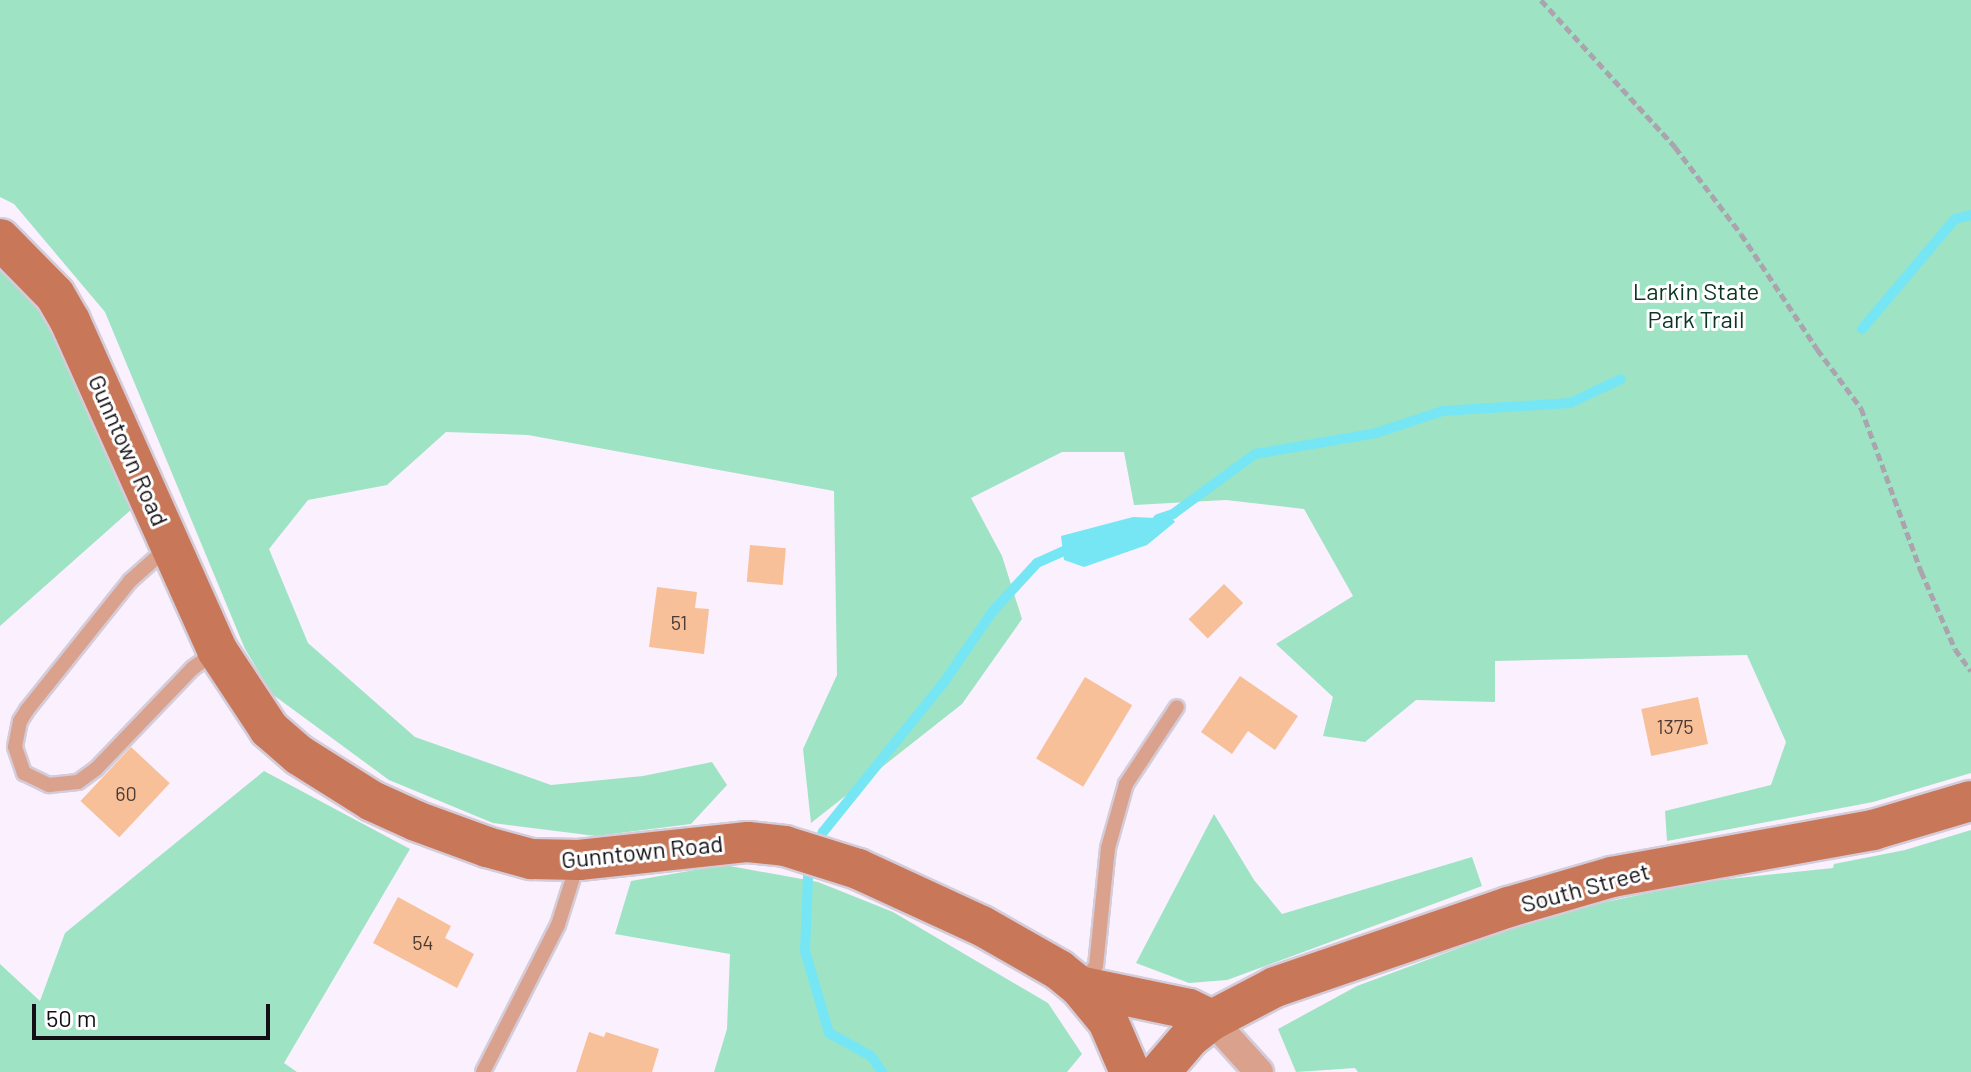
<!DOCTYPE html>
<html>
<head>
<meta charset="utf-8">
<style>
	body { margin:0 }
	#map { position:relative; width:1971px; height:1072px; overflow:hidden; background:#faf0fe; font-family:Barlow,sans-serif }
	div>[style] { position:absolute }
	.green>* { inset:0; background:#9ee3c4 }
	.water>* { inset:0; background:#77e6f4 }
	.stream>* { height:10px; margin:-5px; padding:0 5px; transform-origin:5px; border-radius:5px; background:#77e6f4 }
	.building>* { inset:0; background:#f8c099; transform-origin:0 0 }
	.path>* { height:5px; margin-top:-2.5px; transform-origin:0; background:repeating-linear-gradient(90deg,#aba3ae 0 8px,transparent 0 12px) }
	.roads { filter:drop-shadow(2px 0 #d5ccd9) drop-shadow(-2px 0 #d5ccd9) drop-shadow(0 2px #d5ccd9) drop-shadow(0 -2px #d5ccd9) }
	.lane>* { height:14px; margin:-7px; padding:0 7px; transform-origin:7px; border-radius:7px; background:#daa18d }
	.street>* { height:28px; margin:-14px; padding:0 14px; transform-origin:14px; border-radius:14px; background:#daa18d }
	.secondary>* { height:40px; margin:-20px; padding:0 20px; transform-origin:20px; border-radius:20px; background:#c87759 }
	span { translate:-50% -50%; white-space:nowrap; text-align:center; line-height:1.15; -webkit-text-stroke:6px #fff; paint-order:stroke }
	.number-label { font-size:20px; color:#4c3b35 }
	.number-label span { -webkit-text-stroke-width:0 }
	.park-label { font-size:24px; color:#0b3525 }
	.street-label { font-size:24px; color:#130f14 }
	.scale { position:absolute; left:32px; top:1004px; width:238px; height:36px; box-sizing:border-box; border:4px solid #130f14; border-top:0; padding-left:10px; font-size:24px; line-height:28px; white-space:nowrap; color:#130f14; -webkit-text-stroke:6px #fff; paint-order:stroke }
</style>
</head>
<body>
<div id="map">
	<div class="green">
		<i style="clip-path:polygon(0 0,1971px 0,1971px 773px,1873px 802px,1667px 841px,1665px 811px,1771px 785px,1786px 742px,1747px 655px,1495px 661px,1495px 702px,1416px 700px,1365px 742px,1323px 736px,1333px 697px,1276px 644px,1353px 596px,1304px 509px,1226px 500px,1134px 505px,1124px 452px,1062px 452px,971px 498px,1002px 556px,1022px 619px,962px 704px,811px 823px,803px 749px,837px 675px,834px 491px,528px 435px,446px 432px,387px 485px,308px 500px,269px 549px,308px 643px,415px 737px,551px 785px,643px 776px,712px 762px,727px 785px,691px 824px,596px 836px,493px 823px,389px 780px,272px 694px,245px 649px,105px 312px,14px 204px,0 197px)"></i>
		<i style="clip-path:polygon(0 263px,36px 297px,73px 370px,133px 508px,0 626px)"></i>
		<i style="clip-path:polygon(264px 771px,410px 849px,284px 1063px,297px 1072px,0 1072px,0 964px,40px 1001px,65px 933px)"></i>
		<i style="clip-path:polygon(1214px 814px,1254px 880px,1282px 914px,1472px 857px,1482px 886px,1227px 980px,1189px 983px,1136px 963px)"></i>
		<i style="clip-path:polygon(1971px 830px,1971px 1072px,1358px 1072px,1355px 1068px,1296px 1072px,1278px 1029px,1357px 986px,1553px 913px,1701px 882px,1833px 868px,1834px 864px,1905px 850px)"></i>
		<i style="clip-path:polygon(724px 865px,818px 882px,893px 912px,1048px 1003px,1082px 1054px,1067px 1072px,714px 1072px,727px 1029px,730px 954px,615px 934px,631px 881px)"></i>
	</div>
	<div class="water">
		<i style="clip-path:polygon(1167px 511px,1175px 522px,1147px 545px,1084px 567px,1064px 560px,1061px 536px,1133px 517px,1157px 518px)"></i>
	</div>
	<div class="stream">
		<i style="left:1862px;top:329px;width:144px;rotate:-49.8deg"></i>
		<i style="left:1955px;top:219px;width:16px;rotate:-14deg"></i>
		<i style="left:1158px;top:519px;width:16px;rotate:-18deg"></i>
		<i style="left:1173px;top:514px;width:102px;rotate:-36.2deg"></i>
		<i style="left:1255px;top:454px;width:123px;rotate:-9.8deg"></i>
		<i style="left:1376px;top:433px;width:71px;rotate:-18.2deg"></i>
		<i style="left:1443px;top:411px;width:127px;rotate:-3.6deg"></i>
		<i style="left:1570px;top:403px;width:56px;rotate:-25.2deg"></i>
		<i style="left:817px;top:849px;width:18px;rotate:-71deg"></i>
		<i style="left:823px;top:832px;width:193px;rotate:-51.1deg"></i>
		<i style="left:944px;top:682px;width:86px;rotate:-55.4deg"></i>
		<i style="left:993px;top:611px;width:65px;rotate:-47.5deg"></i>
		<i style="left:1037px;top:563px;width:42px;rotate:-24.1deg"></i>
		<i style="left:812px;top:865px;width:13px;rotate:108deg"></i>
		<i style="left:808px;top:877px;width:74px;rotate:92.3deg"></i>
		<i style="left:805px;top:951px;width:85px;rotate:73.7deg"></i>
		<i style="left:829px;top:1033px;width:48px;rotate:28.7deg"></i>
		<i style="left:871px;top:1056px;width:19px;rotate:55deg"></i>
	</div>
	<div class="building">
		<i style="left:750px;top:545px;width:36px;height:37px;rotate:5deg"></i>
		<i style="left:1224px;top:584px;width:27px;height:50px;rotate:45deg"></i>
		<i style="clip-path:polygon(657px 587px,697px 592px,695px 608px,709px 609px,704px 654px,649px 647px)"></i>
		<i style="clip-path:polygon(1240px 676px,1298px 716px,1275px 750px,1248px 731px,1232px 754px,1201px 732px)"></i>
		<i style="left:1085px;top:677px;width:55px;height:95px;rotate:31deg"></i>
		<i style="left:1698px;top:697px;width:48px;height:58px;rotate:78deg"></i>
		<i style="left:131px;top:747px;width:53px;height:74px;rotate:43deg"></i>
		<i style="clip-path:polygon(398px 897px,451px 926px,445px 938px,474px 954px,457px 988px,373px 943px)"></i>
		<i style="clip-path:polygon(589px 1032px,604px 1037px,606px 1032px,659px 1049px,652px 1072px,576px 1072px)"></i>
	</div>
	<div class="path">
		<i style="left:1541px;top:0;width:199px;rotate:47.6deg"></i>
		<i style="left:1675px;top:147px;width:109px;rotate:52.8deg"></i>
		<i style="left:1741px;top:234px;width:138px;rotate:56.5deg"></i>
		<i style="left:1817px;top:349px;width:74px;rotate:53.3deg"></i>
		<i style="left:1861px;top:408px;width:174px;rotate:69.8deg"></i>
		<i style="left:1921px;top:571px;width:85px;rotate:66.4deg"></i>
		<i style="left:1955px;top:649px;width:27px;rotate:54deg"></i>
	</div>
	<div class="roads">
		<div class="lane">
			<i style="left:167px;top:548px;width:50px;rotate:138.3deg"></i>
			<i style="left:130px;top:581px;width:165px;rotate:128.6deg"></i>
			<i style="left:27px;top:710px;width:13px;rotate:122deg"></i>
			<i style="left:20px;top:721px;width:26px;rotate:101deg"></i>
			<i style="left:15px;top:747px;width:28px;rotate:71deg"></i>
			<i style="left:24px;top:773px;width:28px;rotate:26deg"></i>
			<i style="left:49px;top:785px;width:29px;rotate:-6deg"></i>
			<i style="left:78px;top:782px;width:22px;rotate:-36deg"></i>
			<i style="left:96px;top:769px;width:140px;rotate:-46.2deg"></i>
			<i style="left:193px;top:668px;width:29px;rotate:-36deg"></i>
			<i style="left:1082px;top:982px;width:21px;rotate:-49deg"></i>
			<i style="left:1096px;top:966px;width:119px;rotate:-84.2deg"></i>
			<i style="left:1108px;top:848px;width:66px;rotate:-74.3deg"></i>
			<i style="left:1126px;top:784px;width:92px;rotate:-56.5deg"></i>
			<i style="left:483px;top:1072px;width:165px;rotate:-63deg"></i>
			<i style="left:558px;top:925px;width:66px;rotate:-72.4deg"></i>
		</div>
		<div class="street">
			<i style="left:1212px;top:1020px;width:70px;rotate:47.9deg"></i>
		</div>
		<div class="secondary">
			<i style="left:0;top:239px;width:78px;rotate:45.5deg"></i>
			<i style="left:55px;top:295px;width:30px;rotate:60deg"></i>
			<i style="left:70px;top:321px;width:360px;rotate:65.9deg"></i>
			<i style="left:217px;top:650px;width:95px;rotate:56.6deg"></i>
			<i style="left:269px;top:729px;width:40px;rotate:41deg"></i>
			<i style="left:299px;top:755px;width:86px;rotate:32.2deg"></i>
			<i style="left:372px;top:801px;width:48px;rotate:24.4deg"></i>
			<i style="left:416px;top:821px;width:76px;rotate:20.1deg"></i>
			<i style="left:487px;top:847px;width:46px;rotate:15.3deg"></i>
			<i style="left:531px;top:859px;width:48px;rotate:1.2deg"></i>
			<i style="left:579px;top:860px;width:170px;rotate:-6.1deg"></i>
			<i style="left:748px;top:842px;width:37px;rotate:6deg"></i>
			<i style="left:785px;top:846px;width:77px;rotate:17.5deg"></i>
			<i style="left:858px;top:869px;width:136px;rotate:24.7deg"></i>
			<i style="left:982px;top:926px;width:89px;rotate:29.7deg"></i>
			<i style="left:1059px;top:970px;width:26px;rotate:39deg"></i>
			<i style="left:1079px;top:986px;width:45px;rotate:50.4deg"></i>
			<i style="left:1108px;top:1021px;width:56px;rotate:66.7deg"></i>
			<i style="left:1079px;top:986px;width:112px;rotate:11.8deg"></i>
			<i style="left:1189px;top:1009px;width:25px;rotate:26deg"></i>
			<i style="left:1160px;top:1072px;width:46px;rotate:-49.4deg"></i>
			<i style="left:1190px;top:1037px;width:28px;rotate:-38deg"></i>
			<i style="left:1212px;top:1020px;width:71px;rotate:-27.6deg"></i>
			<i style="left:1275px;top:987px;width:247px;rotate:-18.9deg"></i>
			<i style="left:1509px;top:907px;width:107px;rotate:-16.2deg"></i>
			<i style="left:1612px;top:877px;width:265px;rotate:-10.2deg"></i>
			<i style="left:1873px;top:830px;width:102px;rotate:-16.5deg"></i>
		</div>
	</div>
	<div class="number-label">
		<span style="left:679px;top:622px">51</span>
		<span style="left:1675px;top:726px">1375</span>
		<span style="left:126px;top:793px">60</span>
		<span style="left:423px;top:942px">54</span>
	</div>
	<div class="park-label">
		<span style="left:1696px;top:305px">Larkin State<br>Park Trail</span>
	</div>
	<div class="street-label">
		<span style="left:129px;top:450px;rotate:66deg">Gunntown Road</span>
		<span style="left:642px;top:851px;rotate:-6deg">Gunntown Road</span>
		<span style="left:1585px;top:887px;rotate:-15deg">South Street</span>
	</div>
	<div class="scale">50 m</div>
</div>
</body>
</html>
